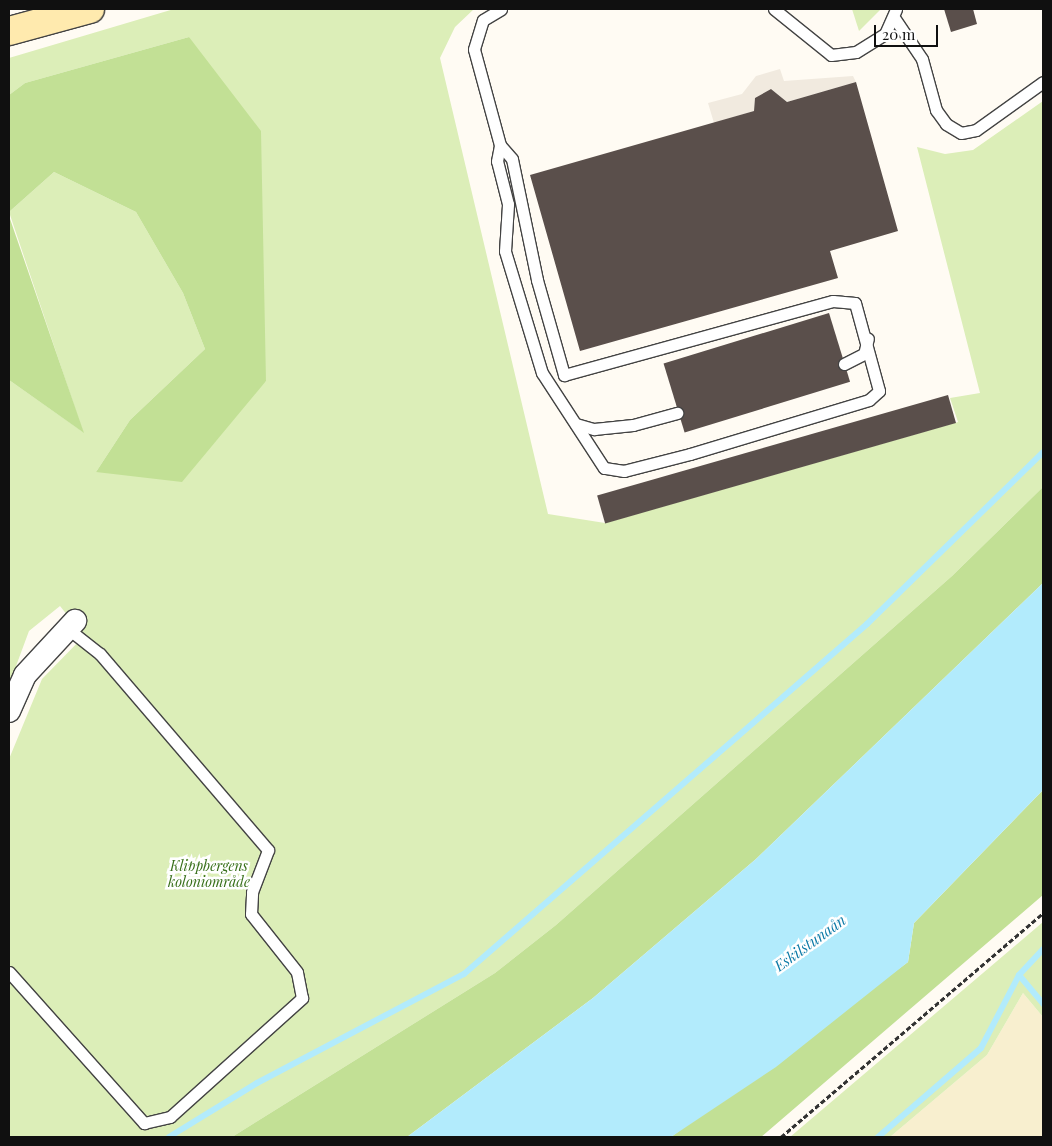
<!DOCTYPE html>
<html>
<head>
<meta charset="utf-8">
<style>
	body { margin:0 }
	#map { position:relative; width:1052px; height:1146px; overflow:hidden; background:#fffbf3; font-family:"Playfair Display",serif }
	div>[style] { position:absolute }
	.farmland>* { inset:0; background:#f8efcf }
	.green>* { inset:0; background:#dceeb8 }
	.forest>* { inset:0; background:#c2e095 }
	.plaza>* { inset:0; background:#f1eadf }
	.water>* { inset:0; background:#b2ebfc }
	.stream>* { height:6px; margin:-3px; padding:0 3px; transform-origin:3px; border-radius:3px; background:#b2ebfc }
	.building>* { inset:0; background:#5a4f4b; transform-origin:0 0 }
	.path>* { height:3px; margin-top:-1.5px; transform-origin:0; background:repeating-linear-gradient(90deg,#323232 0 5px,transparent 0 7.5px) }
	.roads { filter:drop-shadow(1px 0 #434343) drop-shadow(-1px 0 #434343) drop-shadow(0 1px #434343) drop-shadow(0 -1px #434343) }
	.service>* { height:11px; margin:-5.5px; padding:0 5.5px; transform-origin:5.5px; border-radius:5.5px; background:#fff }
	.minor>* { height:22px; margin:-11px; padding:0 11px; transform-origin:11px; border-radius:11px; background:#fff }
	.secondary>* { height:28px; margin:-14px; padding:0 14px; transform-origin:14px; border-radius:14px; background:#ffeaae }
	span { translate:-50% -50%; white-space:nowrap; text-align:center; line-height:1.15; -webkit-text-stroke:5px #fff; paint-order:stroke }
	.park-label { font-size:14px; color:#376f19; font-style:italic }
	.water-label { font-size:15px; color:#0c7aa7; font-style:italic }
	.frame { position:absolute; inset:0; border:10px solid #101010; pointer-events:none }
	.scale { position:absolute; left:874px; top:25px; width:64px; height:22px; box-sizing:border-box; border:2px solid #101010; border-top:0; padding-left:6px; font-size:15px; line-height:18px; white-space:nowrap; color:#101010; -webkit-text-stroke:4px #fff; paint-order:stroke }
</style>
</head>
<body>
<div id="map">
	<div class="farmland">
		<i style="clip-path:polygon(1023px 993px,1043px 1017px,1043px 1137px,890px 1137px,987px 1055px)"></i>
	</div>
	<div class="green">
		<i style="clip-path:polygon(174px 9px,474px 9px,455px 27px,440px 58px,548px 514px,605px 523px,958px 422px,950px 398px,980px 393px,917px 147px,945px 154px,973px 150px,1043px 101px,1043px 487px,952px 576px,556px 925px,495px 973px,232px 1137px,9px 1137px,9px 759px,42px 679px,84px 636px,60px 606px,29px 631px,9px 685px,9px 380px,83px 432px,9px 212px,54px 172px,136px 212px,183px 293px,205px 349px,130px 420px,96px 472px,266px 381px,189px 37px,25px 83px,9px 95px,9px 58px)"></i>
		<i style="clip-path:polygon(852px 9px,881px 9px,859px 31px)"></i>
		<i style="clip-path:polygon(1043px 922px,1043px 1017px,1023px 993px,987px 1055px,890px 1137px,790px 1137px)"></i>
	</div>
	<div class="forest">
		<i style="clip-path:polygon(189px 37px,261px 131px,266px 381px,182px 482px,96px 472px,130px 420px,205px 349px,183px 293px,136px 212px,54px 172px,9px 212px,9px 95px,25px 83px)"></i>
		<i style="clip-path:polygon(9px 216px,84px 433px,9px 380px)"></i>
		<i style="clip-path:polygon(1043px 487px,1043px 583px,756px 859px,593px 998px,407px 1137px,232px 1137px,495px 973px,556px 925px,952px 576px)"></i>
		<i style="clip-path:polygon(1043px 790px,1043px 895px,761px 1137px,671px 1137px,908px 962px,914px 923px)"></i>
	</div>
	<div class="plaza">
		<i style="clip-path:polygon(780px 69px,784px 81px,853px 76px,856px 82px,787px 102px,771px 89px,755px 98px,754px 111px,714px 123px,708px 103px,742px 94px,756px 76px)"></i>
	</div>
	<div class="water">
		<i style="clip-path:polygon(1043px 583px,1043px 790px,914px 923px,908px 962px,776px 1067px,671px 1137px,407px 1137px,593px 998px,756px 859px)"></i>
	</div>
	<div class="stream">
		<i style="left:1019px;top:975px;width:38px;rotate:50deg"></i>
		<i style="left:169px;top:1137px;width:103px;rotate:-31.5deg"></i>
		<i style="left:257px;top:1083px;width:234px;rotate:-27.8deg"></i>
		<i style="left:464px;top:974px;width:534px;rotate:-40.97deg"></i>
		<i style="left:867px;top:624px;width:246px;rotate:-44.3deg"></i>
		<i style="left:878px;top:1137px;width:136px;rotate:-40.8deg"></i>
		<i style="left:981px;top:1048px;width:82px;rotate:-62.5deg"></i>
		<i style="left:1019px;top:975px;width:35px;rotate:-47deg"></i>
	</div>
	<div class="building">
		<i style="clip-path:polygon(944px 9px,973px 9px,977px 24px,951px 32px)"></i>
		<i style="clip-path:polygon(856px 82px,898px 231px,830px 251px,838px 278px,580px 351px,530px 175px,754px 111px,755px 98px,771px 89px,787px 102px)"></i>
		<i style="left:829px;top:313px;width:72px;height:173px;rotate:73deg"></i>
		<i style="left:948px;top:395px;width:29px;height:365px;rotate:74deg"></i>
	</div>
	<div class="path">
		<i style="left:781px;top:1137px;width:345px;rotate:-40.5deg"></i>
	</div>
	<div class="roads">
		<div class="service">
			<i style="left:774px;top:9px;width:73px;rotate:38.9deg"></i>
			<i style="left:831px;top:55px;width:25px;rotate:-7deg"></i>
			<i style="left:856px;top:52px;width:34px;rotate:-32deg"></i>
			<i style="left:885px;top:34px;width:27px;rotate:-66deg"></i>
			<i style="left:895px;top:19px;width:48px;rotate:56deg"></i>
			<i style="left:922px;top:59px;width:53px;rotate:74.6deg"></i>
			<i style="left:936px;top:110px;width:17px;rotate:54deg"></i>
			<i style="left:946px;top:124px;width:17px;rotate:31deg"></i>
			<i style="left:961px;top:133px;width:15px;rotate:-11deg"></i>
			<i style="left:976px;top:130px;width:82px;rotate:-35.6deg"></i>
			<i style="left:500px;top:145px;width:18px;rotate:49deg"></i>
			<i style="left:512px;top:159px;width:124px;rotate:78.3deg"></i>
			<i style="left:537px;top:280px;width:99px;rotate:74.1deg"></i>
			<i style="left:564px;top:375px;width:279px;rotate:-15.4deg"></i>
			<i style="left:833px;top:301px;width:22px;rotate:5deg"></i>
			<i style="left:855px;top:303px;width:91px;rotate:74.7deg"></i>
			<i style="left:879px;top:391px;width:13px;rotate:138deg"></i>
			<i style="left:869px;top:400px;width:187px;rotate:163.2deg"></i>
			<i style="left:690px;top:454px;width:68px;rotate:165.6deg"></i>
			<i style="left:624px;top:471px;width:20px;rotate:-171deg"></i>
			<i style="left:604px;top:468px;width:113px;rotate:-123.1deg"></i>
			<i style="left:542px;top:373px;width:127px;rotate:-106.9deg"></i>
			<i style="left:505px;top:251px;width:47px;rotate:-86.3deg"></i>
			<i style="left:508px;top:204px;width:44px;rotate:-104.3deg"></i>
			<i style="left:497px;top:161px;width:16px;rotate:-79deg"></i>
			<i style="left:500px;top:145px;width:99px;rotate:-105.2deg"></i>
			<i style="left:474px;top:49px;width:30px;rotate:-73deg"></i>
			<i style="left:483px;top:20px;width:21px;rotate:-31deg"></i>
			<i style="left:844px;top:364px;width:22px;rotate:-27deg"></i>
			<i style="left:864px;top:354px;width:16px;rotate:-76deg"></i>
			<i style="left:576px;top:424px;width:19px;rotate:16deg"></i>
			<i style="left:594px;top:429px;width:39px;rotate:-6deg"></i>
			<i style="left:633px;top:425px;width:46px;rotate:-15.3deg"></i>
			<i style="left:9px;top:972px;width:203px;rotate:48.2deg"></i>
			<i style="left:144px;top:1123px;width:27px;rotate:-13deg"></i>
			<i style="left:170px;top:1117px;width:178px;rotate:-42deg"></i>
			<i style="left:302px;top:998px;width:26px;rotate:-101deg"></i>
			<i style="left:297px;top:972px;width:74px;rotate:-128.4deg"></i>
			<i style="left:251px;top:914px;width:22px;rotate:-87deg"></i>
			<i style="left:252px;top:892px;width:45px;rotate:-69.1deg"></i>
			<i style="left:268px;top:850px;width:258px;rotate:-130.6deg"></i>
			<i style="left:100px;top:654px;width:42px;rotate:-141.8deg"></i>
		</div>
		<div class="minor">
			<i style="left:9px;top:711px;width:39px;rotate:-66deg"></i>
			<i style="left:25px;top:675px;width:74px;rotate:-47.2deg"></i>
		</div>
		<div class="secondary">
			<i style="left:9px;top:31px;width:84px;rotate:-15.2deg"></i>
		</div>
	</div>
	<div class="park-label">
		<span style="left:209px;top:874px">Klippbergens<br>koloniområde</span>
	</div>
	<div class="water-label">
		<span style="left:810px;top:943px;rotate:-36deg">Eskilstunaån</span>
	</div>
	<div class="frame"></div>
	<div class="scale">20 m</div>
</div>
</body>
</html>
